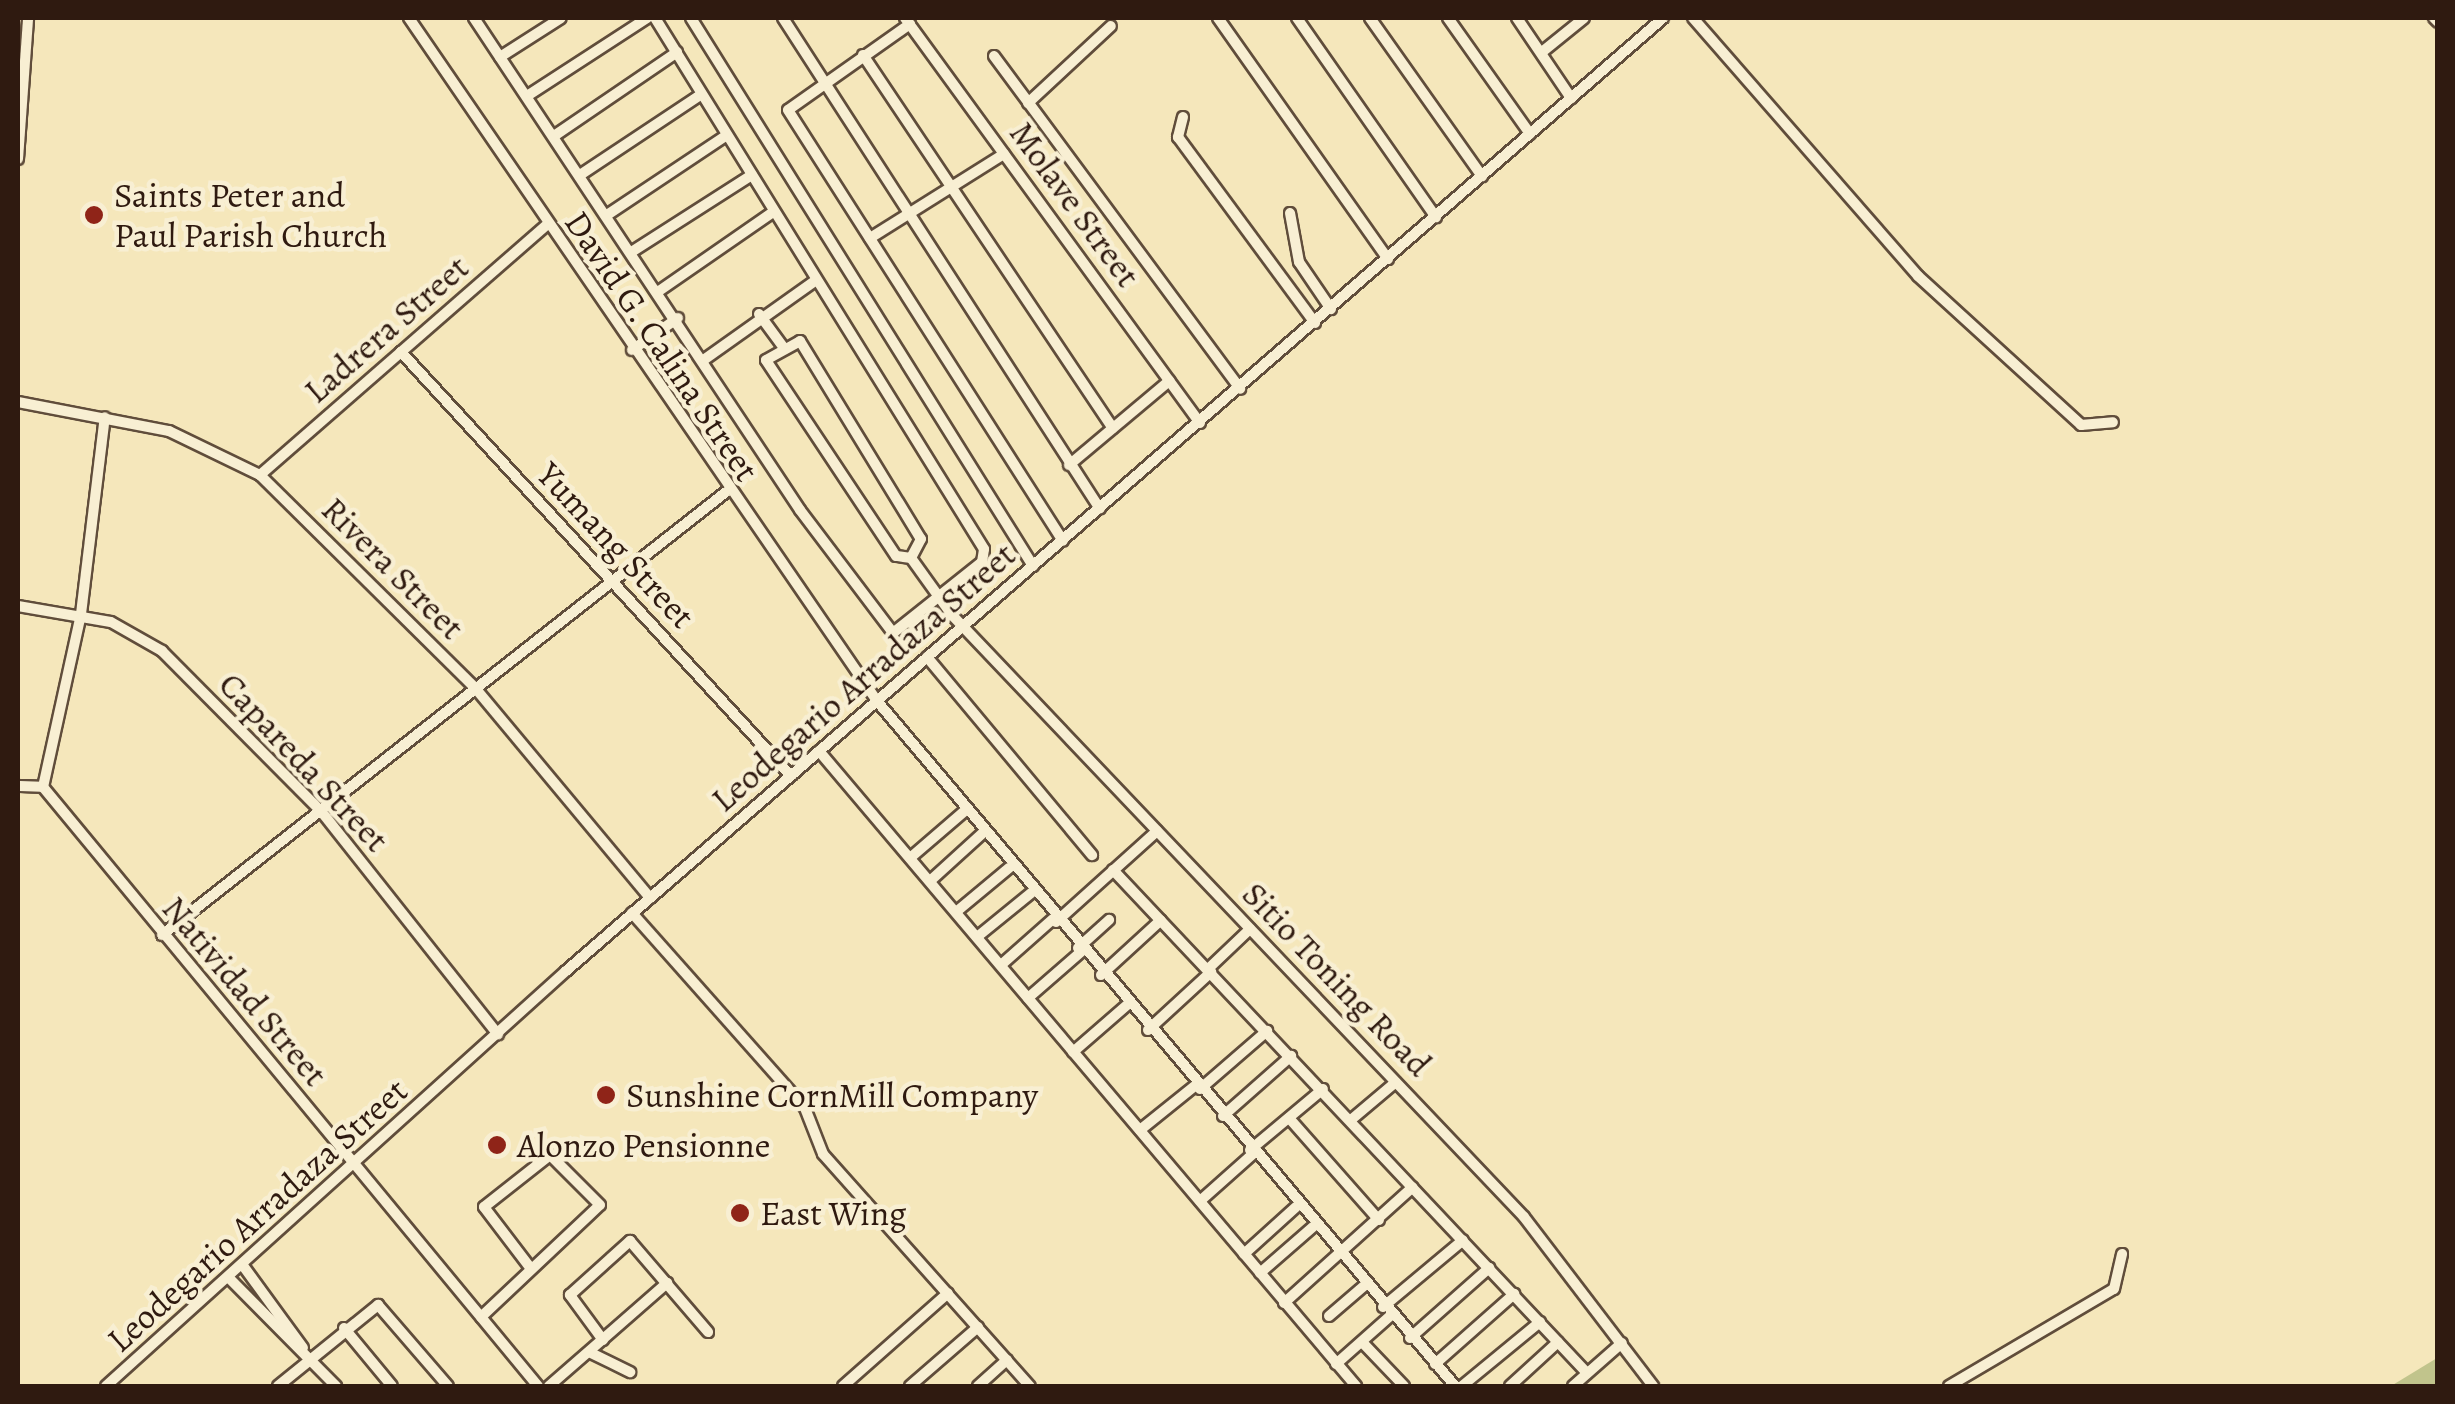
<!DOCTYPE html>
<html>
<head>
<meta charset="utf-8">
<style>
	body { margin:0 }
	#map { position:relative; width:2455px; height:1404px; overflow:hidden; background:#f5e7bb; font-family:Alegreya,serif }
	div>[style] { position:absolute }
	.green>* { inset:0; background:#c1c48c }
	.roads { filter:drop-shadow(2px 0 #604d3b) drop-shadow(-2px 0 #604d3b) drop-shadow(0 2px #604d3b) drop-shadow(0 -2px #604d3b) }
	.minor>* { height:10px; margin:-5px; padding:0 5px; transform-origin:5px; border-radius:5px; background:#f8efd3 }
	.dots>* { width:28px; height:28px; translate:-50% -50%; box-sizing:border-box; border:5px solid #f8efd3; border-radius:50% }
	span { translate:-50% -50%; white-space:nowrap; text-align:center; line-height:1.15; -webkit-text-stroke:9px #f8efd3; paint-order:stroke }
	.poi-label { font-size:35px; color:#2f1a10 }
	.left { translate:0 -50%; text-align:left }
	.street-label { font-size:35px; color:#2f1a10 }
	.frame { position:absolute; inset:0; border:20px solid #2f1a10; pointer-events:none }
</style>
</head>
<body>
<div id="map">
	<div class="green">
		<i style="clip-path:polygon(2437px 1358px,2437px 1386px,2391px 1386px)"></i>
	</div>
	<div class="roads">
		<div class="minor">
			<i style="left:409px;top:18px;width:828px;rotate:55.58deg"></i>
			<i style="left:877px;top:701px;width:896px;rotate:49.84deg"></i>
			<i style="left:474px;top:18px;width:590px;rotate:56.47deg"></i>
			<i style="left:800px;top:510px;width:154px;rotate:52.9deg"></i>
			<i style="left:893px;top:633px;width:114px;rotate:-38.6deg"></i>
			<i style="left:982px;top:562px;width:13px;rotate:-81deg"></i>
			<i style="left:984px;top:549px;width:625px;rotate:-121.78deg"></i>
			<i style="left:691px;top:18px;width:646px;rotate:58.03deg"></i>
			<i style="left:783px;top:18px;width:584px;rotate:57.15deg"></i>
			<i style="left:905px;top:18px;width:501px;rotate:53.93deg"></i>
			<i style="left:1218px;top:18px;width:295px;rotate:54.8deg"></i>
			<i style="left:1297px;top:18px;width:243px;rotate:55.1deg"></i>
			<i style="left:1370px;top:18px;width:194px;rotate:54.7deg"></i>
			<i style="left:1448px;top:18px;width:142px;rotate:54.7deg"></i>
			<i style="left:1517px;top:18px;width:97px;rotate:56deg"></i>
			<i style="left:1693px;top:18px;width:342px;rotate:48.9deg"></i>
			<i style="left:1918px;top:276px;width:221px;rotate:42.4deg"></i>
			<i style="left:2081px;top:425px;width:32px;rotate:-5deg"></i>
			<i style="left:2434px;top:18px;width:6px;rotate:45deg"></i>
			<i style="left:910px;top:24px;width:149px;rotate:144.8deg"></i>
			<i style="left:788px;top:110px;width:511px;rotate:57.46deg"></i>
			<i style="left:1542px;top:52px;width:54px;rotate:-39deg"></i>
			<i style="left:863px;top:55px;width:449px;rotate:56.2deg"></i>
			<i style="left:994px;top:56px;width:414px;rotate:53.5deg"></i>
			<i style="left:500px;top:57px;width:72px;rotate:-32.6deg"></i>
			<i style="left:527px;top:96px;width:143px;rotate:-33deg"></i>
			<i style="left:1028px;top:103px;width:113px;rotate:-42.9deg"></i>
			<i style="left:1183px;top:117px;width:21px;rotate:104deg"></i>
			<i style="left:1178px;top:137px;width:231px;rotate:53.6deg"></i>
			<i style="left:554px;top:136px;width:149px;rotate:-34.3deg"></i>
			<i style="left:18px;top:159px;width:141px;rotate:-85.9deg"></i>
			<i style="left:580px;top:175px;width:146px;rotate:-33.6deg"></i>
			<i style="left:1290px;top:213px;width:50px;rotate:79.6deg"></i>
			<i style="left:1299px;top:262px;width:57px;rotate:55.8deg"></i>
			<i style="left:607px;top:215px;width:144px;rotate:-33.7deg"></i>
			<i style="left:870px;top:238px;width:158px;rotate:-32.1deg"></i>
			<i style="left:633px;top:251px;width:141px;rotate:-32.6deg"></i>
			<i style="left:659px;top:291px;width:139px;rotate:-34.7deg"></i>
			<i style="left:759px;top:314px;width:42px;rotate:53.7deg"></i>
			<i style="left:800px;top:341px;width:232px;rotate:58.6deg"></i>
			<i style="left:921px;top:539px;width:21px;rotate:118deg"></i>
			<i style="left:911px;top:558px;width:15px;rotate:-172deg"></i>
			<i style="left:896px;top:556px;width:235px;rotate:-123.6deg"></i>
			<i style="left:766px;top:360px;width:39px;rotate:-29deg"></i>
			<i style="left:632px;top:350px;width:56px;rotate:-34.8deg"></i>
			<i style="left:401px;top:352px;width:576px;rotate:47.39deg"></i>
			<i style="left:705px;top:359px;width:136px;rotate:-35.4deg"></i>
			<i style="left:18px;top:402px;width:154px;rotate:10.9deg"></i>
			<i style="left:169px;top:431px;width:101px;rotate:25.8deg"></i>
			<i style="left:260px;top:475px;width:304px;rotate:44.7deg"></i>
			<i style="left:476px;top:689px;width:272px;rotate:50.2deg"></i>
			<i style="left:1069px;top:465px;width:131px;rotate:-40deg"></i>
			<i style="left:260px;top:475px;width:381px;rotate:-41.1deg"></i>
			<i style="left:911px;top:558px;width:70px;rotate:54.3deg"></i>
			<i style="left:952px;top:615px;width:830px;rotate:46.46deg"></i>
			<i style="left:1524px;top:1217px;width:213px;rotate:52.6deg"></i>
			<i style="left:18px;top:606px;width:94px;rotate:9.8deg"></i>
			<i style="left:111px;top:622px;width:59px;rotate:29.6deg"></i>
			<i style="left:162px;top:651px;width:226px;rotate:45.2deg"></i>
			<i style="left:321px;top:811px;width:285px;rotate:51.6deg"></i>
			<i style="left:927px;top:657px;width:258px;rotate:50.2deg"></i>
			<i style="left:819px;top:751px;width:832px;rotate:49.78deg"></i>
			<i style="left:18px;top:786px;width:25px;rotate:2deg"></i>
			<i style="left:43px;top:787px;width:777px;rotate:50.43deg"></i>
			<i style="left:43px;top:787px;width:177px;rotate:-77.6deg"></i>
			<i style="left:81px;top:614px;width:198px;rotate:-83.1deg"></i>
			<i style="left:910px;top:858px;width:75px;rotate:-40.7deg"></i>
			<i style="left:1113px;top:870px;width:691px;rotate:46.7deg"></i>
			<i style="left:930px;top:881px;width:74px;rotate:-42.3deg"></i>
			<i style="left:956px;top:912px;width:69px;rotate:-39.7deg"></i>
			<i style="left:632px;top:913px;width:261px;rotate:48.4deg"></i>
			<i style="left:805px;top:1108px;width:49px;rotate:68.6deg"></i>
			<i style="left:823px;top:1154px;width:311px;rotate:48.3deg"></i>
			<i style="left:1056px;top:922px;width:136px;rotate:-42deg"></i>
			<i style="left:162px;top:935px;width:717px;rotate:-38.15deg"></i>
			<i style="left:977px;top:937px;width:70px;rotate:-39.2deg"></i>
			<i style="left:1078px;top:948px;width:42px;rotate:-42.1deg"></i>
			<i style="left:1001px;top:965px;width:69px;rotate:-41.5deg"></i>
			<i style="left:1208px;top:969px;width:58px;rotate:-43.6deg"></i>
			<i style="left:1101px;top:975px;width:81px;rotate:-42.5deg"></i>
			<i style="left:1028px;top:998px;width:70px;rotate:-41deg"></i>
			<i style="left:1148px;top:1030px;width:86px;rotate:-42.6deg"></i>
			<i style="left:1073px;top:1052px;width:72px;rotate:-41deg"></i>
			<i style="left:1200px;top:1089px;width:89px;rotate:-40.9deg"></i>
			<i style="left:1223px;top:1116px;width:91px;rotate:-41.4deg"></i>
			<i style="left:1289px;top:1118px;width:136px;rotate:48.6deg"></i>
			<i style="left:1352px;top:1119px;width:57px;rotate:-40.1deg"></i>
			<i style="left:1140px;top:1130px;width:72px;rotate:-38.8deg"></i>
			<i style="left:1250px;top:1150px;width:95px;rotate:-39.9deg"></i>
			<i style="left:1200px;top:1201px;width:71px;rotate:-41.6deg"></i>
			<i style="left:1244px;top:1254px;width:70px;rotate:-42.1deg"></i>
			<i style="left:244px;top:1267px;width:100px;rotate:53.9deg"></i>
			<i style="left:1260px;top:1273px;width:70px;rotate:-41deg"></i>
			<i style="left:230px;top:1279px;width:151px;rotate:45.3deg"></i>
			<i style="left:1284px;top:1303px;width:173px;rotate:-42deg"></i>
			<i style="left:1383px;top:1307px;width:104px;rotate:-39.9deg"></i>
			<i style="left:1329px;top:1316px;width:46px;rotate:-40.6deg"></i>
			<i style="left:481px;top:1317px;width:163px;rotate:-43.3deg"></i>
			<i style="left:600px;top:1205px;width:71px;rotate:-135deg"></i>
			<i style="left:550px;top:1155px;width:84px;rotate:141.8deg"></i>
			<i style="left:484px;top:1207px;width:74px;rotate:52.7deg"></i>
			<i style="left:344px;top:1328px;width:75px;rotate:50.4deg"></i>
			<i style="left:1410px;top:1338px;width:106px;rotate:-41.5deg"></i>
			<i style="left:603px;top:1340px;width:56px;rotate:-126.3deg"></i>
			<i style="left:570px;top:1295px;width:81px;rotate:-42deg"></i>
			<i style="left:630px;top:1241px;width:120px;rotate:49.4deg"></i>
			<i style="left:1362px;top:1342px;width:61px;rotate:46.3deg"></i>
			<i style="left:589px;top:1352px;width:46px;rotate:26deg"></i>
			<i style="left:1336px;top:1364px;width:72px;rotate:-41.6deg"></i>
			<i style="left:1435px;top:1364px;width:106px;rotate:-41.5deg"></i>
			<i style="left:106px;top:1386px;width:620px;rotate:-42.06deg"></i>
			<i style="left:566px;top:971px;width:1453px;rotate:-40.98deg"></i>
			<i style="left:278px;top:1386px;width:129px;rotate:-39deg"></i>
			<i style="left:378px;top:1305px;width:107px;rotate:49.2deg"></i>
			<i style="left:549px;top:1386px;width:157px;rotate:-41.1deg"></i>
			<i style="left:843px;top:1386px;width:140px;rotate:-41.5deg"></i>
			<i style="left:910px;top:1386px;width:90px;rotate:-40.9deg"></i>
			<i style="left:978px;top:1386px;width:39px;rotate:-42deg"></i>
			<i style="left:1462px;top:1386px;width:101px;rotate:-39.4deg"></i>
			<i style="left:1510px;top:1386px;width:65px;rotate:-42.5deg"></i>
			<i style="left:1573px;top:1386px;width:65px;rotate:-41.3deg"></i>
			<i style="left:1949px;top:1386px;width:191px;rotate:-30.5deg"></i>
			<i style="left:2114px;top:1289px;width:36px;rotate:-77deg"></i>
		</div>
	</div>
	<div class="dots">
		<i style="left:94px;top:215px;background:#8f2418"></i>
		<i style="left:606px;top:1095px;background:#8f2418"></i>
		<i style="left:497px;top:1145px;background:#8f2418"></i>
		<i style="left:740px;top:1213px;background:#8f2418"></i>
	</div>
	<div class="poi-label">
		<span class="left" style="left:114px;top:215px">Saints Peter and<br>Paul Parish Church</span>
		<span class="left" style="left:626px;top:1095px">Sunshine CornMill Company</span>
		<span class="left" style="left:517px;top:1145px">Alonzo Pensionne</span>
		<span class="left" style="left:760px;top:1213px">East Wing</span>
	</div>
	<div class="street-label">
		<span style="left:1075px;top:204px;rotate:54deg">Molave Street</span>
		<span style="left:386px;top:329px;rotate:-41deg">Ladrera Street</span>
		<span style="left:662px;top:346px;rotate:56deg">David G. Calina Street</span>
		<span style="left:616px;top:545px;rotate:47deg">Yumang Street</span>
		<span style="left:393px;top:568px;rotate:45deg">Rivera Street</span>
		<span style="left:863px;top:677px;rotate:-41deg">Leodegario Arradaza Street</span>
		<span style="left:304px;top:762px;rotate:47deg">Capareda Street</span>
		<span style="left:1337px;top:979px;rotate:46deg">Sitio Toning Road</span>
		<span style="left:245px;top:991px;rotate:50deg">Natividad Street</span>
		<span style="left:257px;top:1215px;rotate:-42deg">Leodegario Arradaza Street</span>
	</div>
	<div class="frame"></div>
</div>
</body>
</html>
